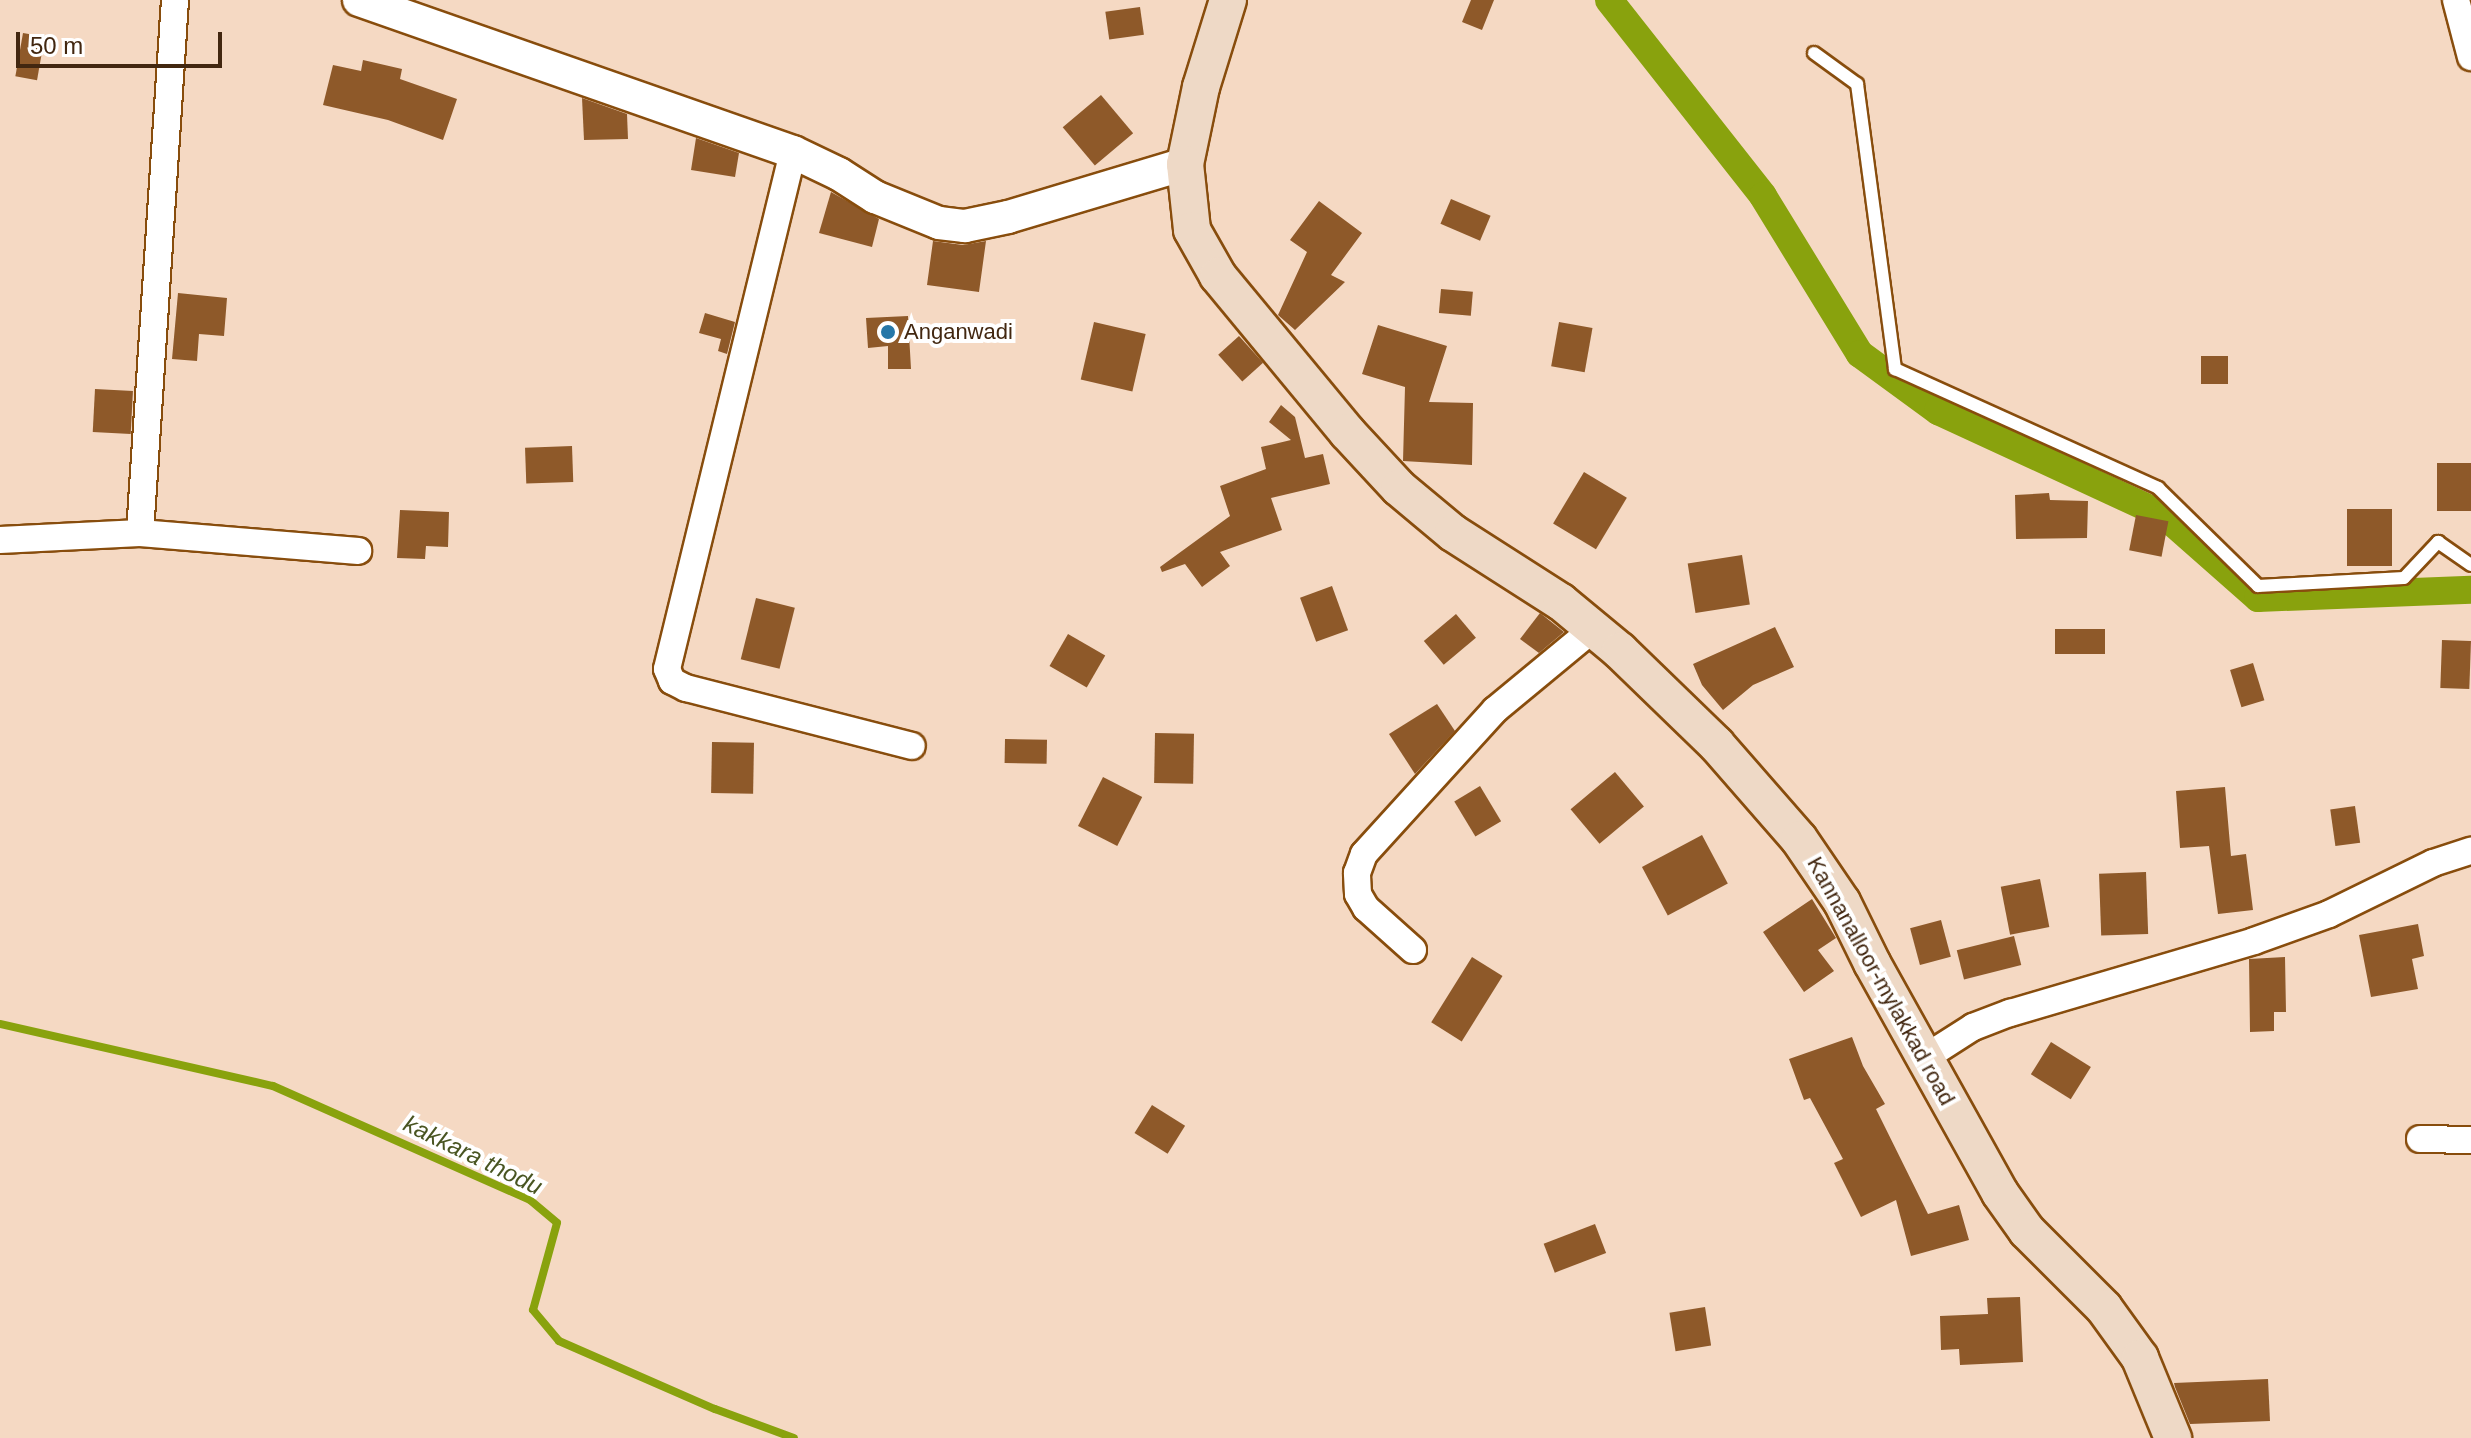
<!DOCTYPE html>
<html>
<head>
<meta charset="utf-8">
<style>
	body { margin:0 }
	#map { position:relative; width:2471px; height:1438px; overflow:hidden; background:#f5d9c3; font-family:Arial,sans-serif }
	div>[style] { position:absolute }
	.stream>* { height:8px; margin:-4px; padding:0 4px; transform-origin:4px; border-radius:4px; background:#89a20d }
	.canal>* { height:28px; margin:-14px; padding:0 14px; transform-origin:14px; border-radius:14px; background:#89a20d }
	.building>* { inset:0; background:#8e5929; transform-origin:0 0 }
	.roads { filter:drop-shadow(2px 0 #884d0d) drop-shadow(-2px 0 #884d0d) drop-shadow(0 2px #884d0d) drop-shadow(0 -2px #884d0d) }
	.service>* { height:12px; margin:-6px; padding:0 6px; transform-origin:6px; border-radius:6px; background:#fff }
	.minor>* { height:26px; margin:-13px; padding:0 13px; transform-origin:13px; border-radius:13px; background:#fff }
	.tertiary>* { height:32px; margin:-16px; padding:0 16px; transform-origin:16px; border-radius:16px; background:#fff }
	.secondary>* { height:36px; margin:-18px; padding:0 18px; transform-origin:18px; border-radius:18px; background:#eed9c6 }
	.dots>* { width:22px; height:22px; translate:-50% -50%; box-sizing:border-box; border:4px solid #fff; border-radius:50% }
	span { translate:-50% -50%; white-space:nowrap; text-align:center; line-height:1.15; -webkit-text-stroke:8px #fff; paint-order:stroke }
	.poi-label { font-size:22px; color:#422710 }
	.left { translate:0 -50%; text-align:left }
	.street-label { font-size:22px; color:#422710 }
	.water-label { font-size:24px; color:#495522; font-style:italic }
	.scale { position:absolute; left:16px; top:32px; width:206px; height:36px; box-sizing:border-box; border:4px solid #422710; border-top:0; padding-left:10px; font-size:24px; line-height:28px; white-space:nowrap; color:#422710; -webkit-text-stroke:6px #fff; paint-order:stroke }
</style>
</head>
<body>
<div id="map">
	<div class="stream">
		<i style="left:0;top:1024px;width:280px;rotate:12.8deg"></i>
		<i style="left:273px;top:1086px;width:281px;rotate:23.9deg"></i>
		<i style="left:530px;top:1200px;width:35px;rotate:40deg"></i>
		<i style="left:557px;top:1223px;width:90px;rotate:105.4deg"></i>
		<i style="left:533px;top:1310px;width:40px;rotate:50deg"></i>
		<i style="left:559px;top:1341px;width:170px;rotate:23.6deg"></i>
		<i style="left:715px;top:1409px;width:84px;rotate:20.2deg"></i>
	</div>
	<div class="canal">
		<i style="left:1609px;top:0;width:249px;rotate:51.8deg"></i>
		<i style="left:1763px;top:196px;width:185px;rotate:58.5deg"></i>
		<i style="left:1860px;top:354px;width:97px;rotate:36.2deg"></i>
		<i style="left:1938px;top:411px;width:250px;rotate:24.8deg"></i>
		<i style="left:2165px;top:516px;width:124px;rotate:41.4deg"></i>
		<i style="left:2258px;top:598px;width:213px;rotate:-2.2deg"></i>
	</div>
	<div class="building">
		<i style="clip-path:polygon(1471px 0,1494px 0,1482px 30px,1462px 22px)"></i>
		<i style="left:1140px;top:7px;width:28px;height:35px;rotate:82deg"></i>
		<i style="left:23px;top:33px;width:22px;height:44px;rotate:10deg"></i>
		<i style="clip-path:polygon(363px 60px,402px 69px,400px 79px,457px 99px,443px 140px,388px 120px,323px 105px,333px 65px,361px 71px)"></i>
		<i style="left:1101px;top:95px;width:50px;height:50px;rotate:50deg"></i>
		<i style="clip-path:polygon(582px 98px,627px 114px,628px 139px,584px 140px)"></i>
		<i style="clip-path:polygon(696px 138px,739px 153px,735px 177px,691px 170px)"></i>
		<i style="clip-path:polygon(831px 192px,879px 219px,872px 247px,819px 233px)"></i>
		<i style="left:1451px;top:199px;width:43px;height:27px;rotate:23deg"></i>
		<i style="clip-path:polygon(1319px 201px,1362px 233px,1331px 275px,1345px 282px,1295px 330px,1278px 315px,1307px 252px,1290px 240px)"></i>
		<i style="clip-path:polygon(933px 241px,963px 245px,986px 241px,979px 292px,927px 285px)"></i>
		<i style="left:1441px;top:289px;width:32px;height:24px;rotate:5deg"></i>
		<i style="clip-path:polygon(178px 293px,227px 298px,224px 336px,199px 334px,197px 361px,172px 359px)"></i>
		<i style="clip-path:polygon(705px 313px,735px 322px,727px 354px,718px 351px,721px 339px,699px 333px)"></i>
		<i style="clip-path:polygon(908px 316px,911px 369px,888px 369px,888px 346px,868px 348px,866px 318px)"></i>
		<i style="left:1094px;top:322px;width:53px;height:59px;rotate:13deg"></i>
		<i style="left:1559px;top:322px;width:34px;height:45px;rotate:10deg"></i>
		<i style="clip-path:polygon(1378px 325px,1447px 346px,1429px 402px,1473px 403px,1472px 465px,1403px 461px,1405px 387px,1362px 374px)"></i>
		<i style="left:1239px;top:336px;width:36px;height:28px;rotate:48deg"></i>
		<i style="left:2201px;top:356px;width:27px;height:28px"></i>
		<i style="left:95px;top:389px;width:38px;height:43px;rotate:3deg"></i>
		<i style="clip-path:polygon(1281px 405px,1295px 417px,1305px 458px,1323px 454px,1330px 484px,1271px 498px,1282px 530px,1220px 552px,1230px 566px,1202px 587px,1185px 564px,1162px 572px,1160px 567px,1230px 516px,1220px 486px,1266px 469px,1261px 447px,1291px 440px,1269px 422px)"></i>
		<i style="left:572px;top:446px;width:36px;height:47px;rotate:88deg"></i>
		<i style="left:2471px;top:463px;width:48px;height:34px;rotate:90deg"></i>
		<i style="left:1584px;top:472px;width:50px;height:60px;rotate:31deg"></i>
		<i style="clip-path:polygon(2049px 493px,2050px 500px,2088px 501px,2087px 538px,2016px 539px,2015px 495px)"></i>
		<i style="left:2347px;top:509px;width:45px;height:57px"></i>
		<i style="clip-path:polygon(400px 510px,449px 512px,448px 547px,426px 546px,425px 559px,397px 558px)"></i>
		<i style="left:2136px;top:515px;width:33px;height:36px;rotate:11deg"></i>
		<i style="left:1742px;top:555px;width:50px;height:55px;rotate:81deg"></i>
		<i style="left:1332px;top:586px;width:47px;height:34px;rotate:70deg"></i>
		<i style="left:756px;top:598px;width:40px;height:63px;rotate:14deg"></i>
		<i style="clip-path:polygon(1540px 613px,1564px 632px,1539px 653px,1520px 639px)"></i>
		<i style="left:1456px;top:614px;width:31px;height:42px;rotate:50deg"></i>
		<i style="clip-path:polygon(1775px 627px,1794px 667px,1753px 685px,1723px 710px,1702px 685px,1693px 664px)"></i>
		<i style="left:2055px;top:629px;width:50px;height:25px"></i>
		<i style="left:1068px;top:634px;width:43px;height:37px;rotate:30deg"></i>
		<i style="left:2442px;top:640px;width:29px;height:48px;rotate:2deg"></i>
		<i style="left:2253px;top:663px;width:39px;height:24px;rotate:73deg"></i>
		<i style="clip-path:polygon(1437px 704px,1455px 731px,1415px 774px,1389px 734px)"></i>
		<i style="left:1155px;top:733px;width:39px;height:50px;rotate:1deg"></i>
		<i style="left:1005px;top:739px;width:42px;height:24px;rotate:1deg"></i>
		<i style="left:712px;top:742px;width:42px;height:51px;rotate:1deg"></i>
		<i style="left:1615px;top:772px;width:45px;height:58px;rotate:50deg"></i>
		<i style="left:1103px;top:777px;width:44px;height:55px;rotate:27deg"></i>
		<i style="left:1480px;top:786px;width:41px;height:30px;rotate:59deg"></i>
		<i style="clip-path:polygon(2225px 787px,2231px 856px,2246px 854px,2253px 910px,2218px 914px,2209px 846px,2180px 848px,2176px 791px)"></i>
		<i style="left:2355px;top:806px;width:37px;height:25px;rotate:82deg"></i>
		<i style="left:1702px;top:835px;width:55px;height:68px;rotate:62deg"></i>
		<i style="left:2146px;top:872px;width:62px;height:47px;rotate:88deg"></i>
		<i style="left:2040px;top:879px;width:49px;height:40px;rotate:79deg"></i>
		<i style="clip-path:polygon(1812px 899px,1836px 938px,1818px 950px,1834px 971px,1804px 992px,1763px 932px)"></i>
		<i style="left:1941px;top:920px;width:38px;height:32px;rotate:75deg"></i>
		<i style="clip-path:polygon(2418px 924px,2424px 956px,2412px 959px,2418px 989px,2371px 997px,2359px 935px)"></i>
		<i style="left:2014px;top:936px;width:30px;height:59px;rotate:76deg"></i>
		<i style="left:1472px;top:957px;width:36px;height:77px;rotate:32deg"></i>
		<i style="clip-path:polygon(2285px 957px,2286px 1012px,2274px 1012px,2274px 1031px,2250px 1032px,2249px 959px)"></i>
		<i style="clip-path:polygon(1852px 1037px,1863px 1066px,1885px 1104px,1876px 1109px,1928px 1214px,1959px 1205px,1969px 1240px,1911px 1256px,1896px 1200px,1861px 1217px,1834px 1163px,1843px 1159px,1810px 1098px,1804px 1100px,1789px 1059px)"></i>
		<i style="left:2051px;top:1042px;width:47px;height:38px;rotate:32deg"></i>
		<i style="left:1152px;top:1105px;width:39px;height:33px;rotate:32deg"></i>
		<i style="left:1595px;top:1224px;width:31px;height:55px;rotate:69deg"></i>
		<i style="clip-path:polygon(2020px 1297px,2023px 1362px,1960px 1365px,1959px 1349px,1941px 1350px,1940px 1316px,1988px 1314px,1987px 1298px)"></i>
		<i style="left:1705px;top:1307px;width:39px;height:36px;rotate:81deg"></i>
		<i style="clip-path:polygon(2268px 1379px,2270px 1421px,2190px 1424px,2175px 1387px,2174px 1383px)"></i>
	</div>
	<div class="roads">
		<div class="service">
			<i style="left:1814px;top:53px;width:53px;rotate:35.8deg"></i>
			<i style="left:1857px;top:84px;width:288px;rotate:82.4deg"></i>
			<i style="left:1895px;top:369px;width:289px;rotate:24.3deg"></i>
			<i style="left:2158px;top:488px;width:140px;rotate:44.4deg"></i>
			<i style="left:2258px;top:586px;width:146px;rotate:-3.1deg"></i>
			<i style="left:2404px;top:578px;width:50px;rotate:-46.6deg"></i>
			<i style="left:2438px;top:542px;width:40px;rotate:34.9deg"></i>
		</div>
		<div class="minor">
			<i style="left:2456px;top:0;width:59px;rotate:75.3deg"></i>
			<i style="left:793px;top:152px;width:532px;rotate:103.7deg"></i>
			<i style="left:667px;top:669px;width:13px;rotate:67deg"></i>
			<i style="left:672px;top:681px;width:16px;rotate:27deg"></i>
			<i style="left:686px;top:688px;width:233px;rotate:14.4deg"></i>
			<i style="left:140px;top:533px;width:534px;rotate:-86.24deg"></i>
			<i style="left:0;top:540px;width:140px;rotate:-2.9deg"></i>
			<i style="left:140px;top:533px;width:219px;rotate:4.7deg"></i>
			<i style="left:1413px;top:950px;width:63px;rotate:-138.2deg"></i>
			<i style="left:1366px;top:908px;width:16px;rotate:-120deg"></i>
			<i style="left:1358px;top:894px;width:21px;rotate:-93deg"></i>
			<i style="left:1357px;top:873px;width:20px;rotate:-70deg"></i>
			<i style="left:1364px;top:854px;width:195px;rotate:-47.7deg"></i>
			<i style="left:1495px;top:710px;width:127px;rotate:-39.6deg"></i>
			<i style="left:1926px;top:1057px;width:56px;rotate:-32.6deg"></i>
			<i style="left:1973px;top:1027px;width:40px;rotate:-21deg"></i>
			<i style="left:2010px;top:1013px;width:254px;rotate:-16.4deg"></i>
			<i style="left:2254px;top:941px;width:80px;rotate:-19.8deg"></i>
			<i style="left:2329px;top:914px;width:116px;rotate:-26.1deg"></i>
			<i style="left:2433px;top:863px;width:40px;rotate:-18deg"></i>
			<i style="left:2420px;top:1139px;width:51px;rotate:1.1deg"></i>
		</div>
		<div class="tertiary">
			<i style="left:359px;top:0;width:460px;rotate:19.3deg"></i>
			<i style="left:793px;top:152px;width:51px;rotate:25.6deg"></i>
			<i style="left:839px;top:174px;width:43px;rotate:32.6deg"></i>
			<i style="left:875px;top:197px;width:69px;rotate:22.1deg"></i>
			<i style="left:939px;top:223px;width:26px;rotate:7deg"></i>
			<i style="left:965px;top:226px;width:44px;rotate:-11.8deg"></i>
			<i style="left:1008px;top:217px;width:185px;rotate:-16.7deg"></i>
		</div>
		<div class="secondary">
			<i style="left:1228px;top:0;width:91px;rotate:107.2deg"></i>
			<i style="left:1201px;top:87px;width:79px;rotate:101.7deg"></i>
			<i style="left:1185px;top:164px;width:66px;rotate:83.9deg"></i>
			<i style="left:1192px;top:230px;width:53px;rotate:60.5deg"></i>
			<i style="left:1218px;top:276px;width:202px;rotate:50.4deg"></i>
			<i style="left:1347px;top:432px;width:76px;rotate:47.1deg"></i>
			<i style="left:1399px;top:488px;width:70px;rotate:39.8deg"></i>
			<i style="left:1453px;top:533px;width:128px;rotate:32.6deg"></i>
			<i style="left:1561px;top:602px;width:77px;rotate:39.7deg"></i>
			<i style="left:1620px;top:651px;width:134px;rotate:44.1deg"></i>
			<i style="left:1716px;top:744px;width:126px;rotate:48.9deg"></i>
			<i style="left:1799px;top:839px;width:76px;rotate:55.7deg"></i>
			<i style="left:1842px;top:902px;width:68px;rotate:63.8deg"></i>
			<i style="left:1872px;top:963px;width:263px;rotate:60.9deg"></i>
			<i style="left:2000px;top:1193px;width:47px;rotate:54.6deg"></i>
			<i style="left:2027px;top:1231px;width:109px;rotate:45deg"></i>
			<i style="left:2104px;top:1308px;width:62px;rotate:54.2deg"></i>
			<i style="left:2140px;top:1358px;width:87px;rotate:67.6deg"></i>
		</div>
	</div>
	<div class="dots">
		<i style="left:888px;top:332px;background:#2677a8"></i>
	</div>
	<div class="poi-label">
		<span class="left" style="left:904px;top:332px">Anganwadi</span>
	</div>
	<div class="street-label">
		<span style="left:1881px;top:981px;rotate:61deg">Kannanalloor-mylakkad road</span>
	</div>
	<div class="water-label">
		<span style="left:473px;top:1155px;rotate:26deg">kakkara thodu</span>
	</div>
	<div class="scale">50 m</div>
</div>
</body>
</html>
